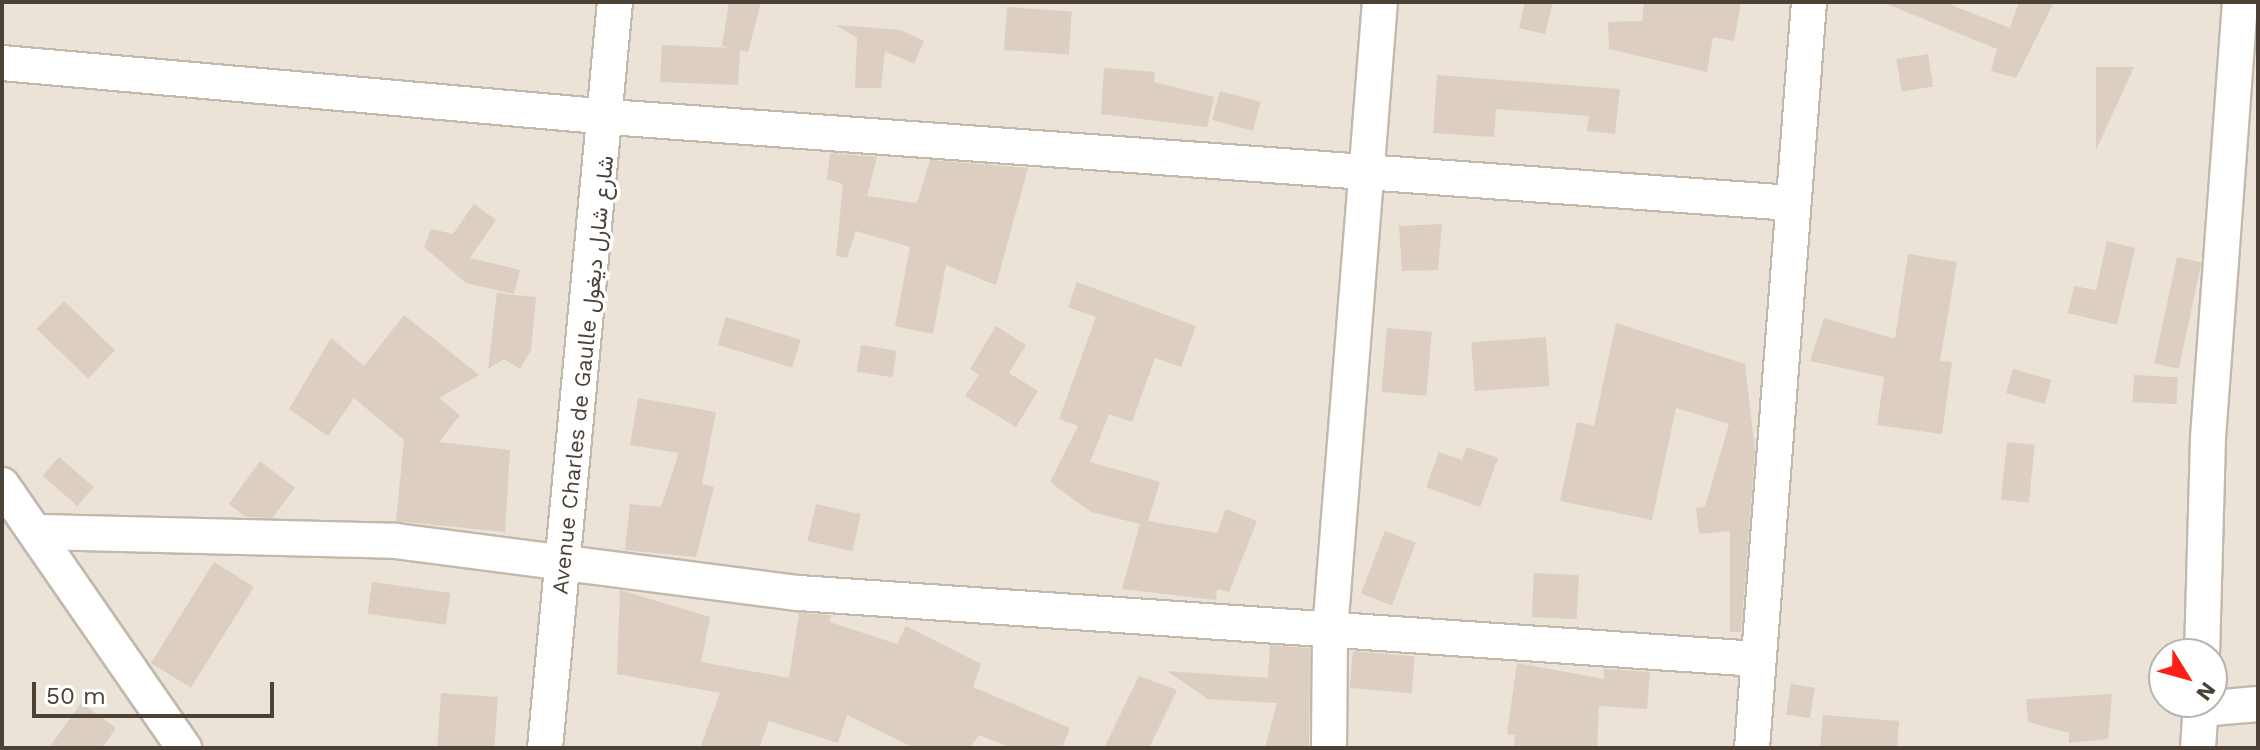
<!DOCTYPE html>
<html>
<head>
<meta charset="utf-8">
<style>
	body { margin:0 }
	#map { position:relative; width:2260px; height:750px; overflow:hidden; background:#f6f1ea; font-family:"Work Sans",Vazirmatn,sans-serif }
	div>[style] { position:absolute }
	.residential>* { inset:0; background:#ebe2d8 }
	.building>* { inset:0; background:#dccec1; transform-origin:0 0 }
	.roads { filter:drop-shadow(2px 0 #c3b8ac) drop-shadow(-2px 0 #c3b8ac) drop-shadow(0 2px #c3b8ac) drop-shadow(0 -2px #c3b8ac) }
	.minor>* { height:34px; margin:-17px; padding:0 17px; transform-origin:17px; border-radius:17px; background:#fff }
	span { translate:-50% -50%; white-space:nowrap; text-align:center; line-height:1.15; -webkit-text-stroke:7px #fff; paint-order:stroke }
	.street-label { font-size:22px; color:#4b4137 }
	.frame { position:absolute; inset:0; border:4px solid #4b4137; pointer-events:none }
	.north { position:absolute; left:2148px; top:638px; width:80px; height:80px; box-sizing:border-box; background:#fff; border:2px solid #b7b3af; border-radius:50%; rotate:127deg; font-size:22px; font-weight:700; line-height:32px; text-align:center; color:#4b4137 }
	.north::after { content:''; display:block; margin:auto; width:28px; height:36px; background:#ff1f19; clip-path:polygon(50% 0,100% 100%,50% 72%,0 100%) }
	.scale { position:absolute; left:32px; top:682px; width:242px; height:36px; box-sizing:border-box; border:4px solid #4b4137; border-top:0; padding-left:10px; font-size:24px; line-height:28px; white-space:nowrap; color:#4b4137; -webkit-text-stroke:6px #fff; paint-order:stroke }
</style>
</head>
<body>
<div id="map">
	<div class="residential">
		<i style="clip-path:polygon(evenodd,2px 2px,2258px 2px,2258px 748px,2px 748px,2px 2px,2164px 654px,2212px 654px,2212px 702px,2164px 702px,2164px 654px)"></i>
	</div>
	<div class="building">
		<i style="clip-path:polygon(729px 2px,761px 2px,748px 52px,740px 50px,738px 85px,660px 82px,662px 45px,731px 48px,722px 46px)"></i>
		<i style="clip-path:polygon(1525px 2px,1553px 2px,1545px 34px,1519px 28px)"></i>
		<i style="clip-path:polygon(1644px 2px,1741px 2px,1734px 41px,1713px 37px,1707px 72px,1609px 49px,1608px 22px,1642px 21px)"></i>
		<i style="clip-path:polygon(1882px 2px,1944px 2px,2010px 28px,2019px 2px,2054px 2px,2016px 78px,1991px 71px,1997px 49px)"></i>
		<i style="left:1007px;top:7px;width:65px;height:43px;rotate:4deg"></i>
		<i style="clip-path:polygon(836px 25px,900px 30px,924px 41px,914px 64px,885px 51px,881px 88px,855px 88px,857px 38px)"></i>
		<i style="left:1928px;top:54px;width:33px;height:32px;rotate:81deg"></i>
		<i style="clip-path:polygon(2096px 67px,2134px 67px,2096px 150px)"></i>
		<i style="clip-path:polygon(1104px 68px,1155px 72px,1154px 82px,1214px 97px,1207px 127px,1101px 114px)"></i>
		<i style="clip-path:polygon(1437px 75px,1620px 89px,1615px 134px,1587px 131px,1589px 116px,1496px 109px,1494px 137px,1433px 133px)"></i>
		<i style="left:1220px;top:91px;width:42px;height:30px;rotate:15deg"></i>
		<i style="clip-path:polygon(830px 153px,877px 157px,867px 196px,917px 203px,930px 160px,1028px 168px,996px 285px,946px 265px,933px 334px,895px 326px,910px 247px,856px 231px,847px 258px,836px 256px,843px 184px,827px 179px)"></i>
		<i style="clip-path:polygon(474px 204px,496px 220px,470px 258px,520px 270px,514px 294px,466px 283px,424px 247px,431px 229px,453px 234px)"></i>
		<i style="clip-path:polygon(1442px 224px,1438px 270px,1402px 271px,1399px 226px)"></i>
		<i style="clip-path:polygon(2107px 241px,2135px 248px,2117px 325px,2068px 313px,2074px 286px,2096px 290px)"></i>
		<i style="clip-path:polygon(1908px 254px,1957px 262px,1940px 361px,1952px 362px,1942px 434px,1877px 425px,1884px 377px,1810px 361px,1824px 318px,1895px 339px)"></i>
		<i style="left:2177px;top:257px;width:25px;height:109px;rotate:12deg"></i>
		<i style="clip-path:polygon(1077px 282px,1196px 326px,1181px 367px,1155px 358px,1132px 422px,1109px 414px,1090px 462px,1160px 482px,1148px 521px,1217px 533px,1226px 509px,1257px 521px,1229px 592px,1217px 589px,1216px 600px,1122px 589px,1140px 524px,1091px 512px,1050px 482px,1078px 426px,1059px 419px,1096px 317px,1068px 307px)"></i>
		<i style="clip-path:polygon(497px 293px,536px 297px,531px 350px,520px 369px,504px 359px,488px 369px)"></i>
		<i style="left:64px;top:301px;width:71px;height:39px;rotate:44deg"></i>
		<i style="clip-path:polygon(404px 315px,479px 375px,439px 398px,460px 415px,439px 442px,510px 450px,505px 532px,396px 521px,404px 440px,354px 398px,328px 436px,289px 409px,331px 338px,364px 366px)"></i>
		<i style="left:726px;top:317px;width:78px;height:29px;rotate:17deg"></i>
		<i style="clip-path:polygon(1616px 323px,1745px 364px,1755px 451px,1741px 632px,1730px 632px,1730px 531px,1699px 534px,1696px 508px,1705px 507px,1729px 424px,1676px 408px,1652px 520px,1560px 501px,1577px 422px,1594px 426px)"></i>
		<i style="clip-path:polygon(996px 326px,1026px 345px,1009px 373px,1038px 391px,1016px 427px,965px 396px,979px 375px,970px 369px)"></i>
		<i style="left:1387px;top:328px;width:45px;height:64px;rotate:5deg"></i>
		<i style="left:1546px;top:337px;width:49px;height:75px;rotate:86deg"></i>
		<i style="left:861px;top:345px;width:36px;height:27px;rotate:9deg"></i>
		<i style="left:2013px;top:369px;width:40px;height:25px;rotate:16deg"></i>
		<i style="left:2134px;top:375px;width:44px;height:27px;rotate:3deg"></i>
		<i style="clip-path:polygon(638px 398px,716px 412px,702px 484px,714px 487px,696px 557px,625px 550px,630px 504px,661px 507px,679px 453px,630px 445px)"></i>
		<i style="left:2007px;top:442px;width:28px;height:58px;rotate:6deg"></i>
		<i style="clip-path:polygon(1467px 447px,1498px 458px,1480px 507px,1426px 487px,1439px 452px,1462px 460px)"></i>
		<i style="left:59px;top:457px;width:46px;height:25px;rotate:41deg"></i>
		<i style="clip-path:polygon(260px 461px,295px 488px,272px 518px,246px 517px,229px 504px)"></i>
		<i style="left:816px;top:504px;width:46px;height:38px;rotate:13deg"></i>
		<i style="left:1385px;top:531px;width:33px;height:67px;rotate:21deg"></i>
		<i style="left:214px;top:562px;width:47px;height:119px;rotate:32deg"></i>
		<i style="left:1534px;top:573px;width:45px;height:44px;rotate:3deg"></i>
		<i style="left:372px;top:582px;width:79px;height:32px;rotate:8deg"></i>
		<i style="clip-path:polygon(620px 590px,710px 617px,701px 662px,789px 678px,799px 613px,831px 615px,830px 622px,897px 644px,906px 626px,981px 664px,973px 687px,1070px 728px,1062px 748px,1012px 748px,979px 735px,970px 748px,914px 748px,847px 715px,838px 743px,769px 721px,759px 748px,700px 748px,720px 693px,617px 674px)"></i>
		<i style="clip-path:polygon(1270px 645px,1310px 648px,1309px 748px,1265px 748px,1277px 703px,1208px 699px,1167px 671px,1268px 678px)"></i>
		<i style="left:1353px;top:651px;width:62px;height:37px;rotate:5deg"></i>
		<i style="clip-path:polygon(1517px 663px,1604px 679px,1604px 669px,1650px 672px,1647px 709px,1599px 706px,1597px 748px,1514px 748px,1515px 735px,1507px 734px)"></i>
		<i style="clip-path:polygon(1139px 676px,1177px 690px,1149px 748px,1104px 748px)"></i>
		<i style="left:1791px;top:684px;width:24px;height:31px;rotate:9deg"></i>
		<i style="left:441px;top:693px;width:57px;height:55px;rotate:4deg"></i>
		<i style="clip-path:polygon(2112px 694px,2108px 739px,2069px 743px,2069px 733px,2028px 722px,2026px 699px)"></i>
		<i style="clip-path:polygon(81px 703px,116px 728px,102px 748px,49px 748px)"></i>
		<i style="clip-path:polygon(1823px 715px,1899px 721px,1897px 748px,1820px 748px)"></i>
	</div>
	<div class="roads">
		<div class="minor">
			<i style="left:2px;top:63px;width:609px;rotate:5.08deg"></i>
			<i style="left:609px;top:117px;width:1184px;rotate:4.16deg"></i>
			<i style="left:2px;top:485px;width:320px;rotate:55.3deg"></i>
			<i style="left:38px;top:532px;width:358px;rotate:1.4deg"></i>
			<i style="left:396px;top:541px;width:406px;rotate:7.4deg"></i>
			<i style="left:799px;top:593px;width:960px;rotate:3.94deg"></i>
			<i style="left:2202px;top:654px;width:216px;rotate:-88.4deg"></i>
			<i style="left:2208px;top:438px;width:437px;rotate:-85.8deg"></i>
			<i style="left:2201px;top:709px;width:57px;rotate:-5deg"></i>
			<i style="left:545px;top:748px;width:749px;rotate:-84.64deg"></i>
			<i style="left:1329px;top:748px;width:117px;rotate:-89.5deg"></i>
			<i style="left:1330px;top:631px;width:631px;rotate:-85.46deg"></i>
			<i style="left:1752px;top:748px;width:748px;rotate:-85.63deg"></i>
			<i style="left:2198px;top:748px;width:46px;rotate:-86.3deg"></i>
		</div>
	</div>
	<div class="street-label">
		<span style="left:583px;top:375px;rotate:-84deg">Avenue Charles de Gaulle شارع شارل ديغول</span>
	</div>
	<div class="frame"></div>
	<div class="north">N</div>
	<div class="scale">50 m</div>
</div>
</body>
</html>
